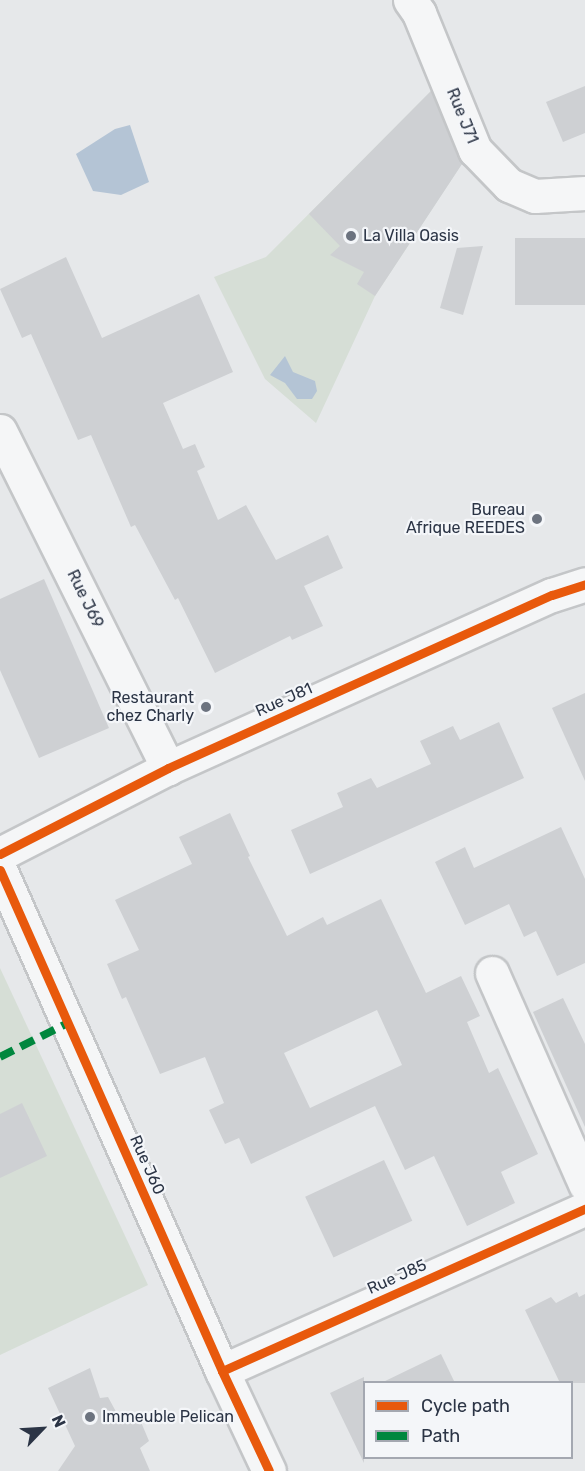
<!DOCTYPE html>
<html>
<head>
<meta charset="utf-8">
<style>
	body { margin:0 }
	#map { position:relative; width:585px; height:1471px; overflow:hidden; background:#e6e8ea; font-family:Rubik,sans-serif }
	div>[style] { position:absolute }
	.green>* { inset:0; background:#d6ded6 }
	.water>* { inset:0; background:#b4c4d5 }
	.building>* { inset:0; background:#ced0d3; transform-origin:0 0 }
	.roads { filter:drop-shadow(2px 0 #c4c6c8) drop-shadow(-2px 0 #c4c6c8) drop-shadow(0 2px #c4c6c8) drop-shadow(0 -2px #c4c6c8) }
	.minor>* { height:33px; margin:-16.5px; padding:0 16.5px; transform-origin:16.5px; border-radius:16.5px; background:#f5f6f7 }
	.quiet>* { height:8px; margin-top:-4px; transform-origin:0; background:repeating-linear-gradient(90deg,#00873e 0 15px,transparent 0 23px) }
	.cycleway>* { height:9px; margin:-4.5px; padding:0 4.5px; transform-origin:4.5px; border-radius:4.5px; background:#e8590c }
	.dots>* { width:16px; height:16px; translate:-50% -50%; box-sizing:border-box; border:3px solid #f4f6f9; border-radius:50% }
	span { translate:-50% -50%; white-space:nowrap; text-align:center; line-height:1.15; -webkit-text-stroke:4.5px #f4f6f9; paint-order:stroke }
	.street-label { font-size:16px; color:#2b3445 }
	.poi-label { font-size:16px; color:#2b3445 }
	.left { translate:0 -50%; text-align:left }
	.right { translate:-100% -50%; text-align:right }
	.legend { position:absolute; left:363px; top:1381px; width:210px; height:78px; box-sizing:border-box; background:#f4f6f9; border:2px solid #a4a8b1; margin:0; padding:8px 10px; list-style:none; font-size:18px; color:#2b3445 }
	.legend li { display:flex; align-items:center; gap:12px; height:30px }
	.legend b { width:30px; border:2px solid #a4a8b1 }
	.north { position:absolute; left:12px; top:1399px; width:60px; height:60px; -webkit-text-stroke:4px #f4f6f9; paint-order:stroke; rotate:65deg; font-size:16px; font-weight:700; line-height:24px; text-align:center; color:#2b3445 }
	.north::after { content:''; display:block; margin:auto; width:21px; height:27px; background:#2b3445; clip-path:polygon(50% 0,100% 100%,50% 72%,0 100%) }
</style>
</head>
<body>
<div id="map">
	<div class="green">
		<i style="clip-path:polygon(437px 85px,465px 159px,375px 296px,316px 423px,265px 379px,214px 277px,266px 257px)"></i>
		<i style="clip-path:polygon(0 968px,148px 1285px,0 1355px)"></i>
	</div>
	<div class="water">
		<i style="clip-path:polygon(130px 125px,149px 182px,121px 195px,93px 191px,76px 154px,115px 129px)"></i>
		<i style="clip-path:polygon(285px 356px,293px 372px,315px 381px,317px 391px,312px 399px,297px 399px,285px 383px,270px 375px)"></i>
	</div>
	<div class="building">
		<i style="clip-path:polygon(585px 86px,585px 133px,563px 142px,546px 102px)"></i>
		<i style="clip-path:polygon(431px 91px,462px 164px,375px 296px,357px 284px,364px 272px,330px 255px,340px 246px,309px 214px)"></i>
		<i style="left:585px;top:238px;width:67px;height:70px;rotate:90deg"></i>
		<i style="clip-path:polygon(483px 246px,463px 315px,440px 308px,457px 248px)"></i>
		<i style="clip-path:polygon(66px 257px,102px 338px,199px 294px,233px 372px,163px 403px,183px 449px,195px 444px,205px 467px,197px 471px,218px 520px,246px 505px,276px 560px,328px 535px,343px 568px,304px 586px,323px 626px,292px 640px,290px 636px,215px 673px,178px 598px,175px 600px,135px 525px,131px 527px,91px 435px,78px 440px,31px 334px,22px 338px,0 289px)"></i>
		<i style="clip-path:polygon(44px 579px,109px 728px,39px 758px,0 670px,0 599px)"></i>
		<i style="clip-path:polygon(585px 693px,585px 781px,552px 708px)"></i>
		<i style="clip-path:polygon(499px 722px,524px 778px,310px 874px,291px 830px,343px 807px,337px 793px,371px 778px,377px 788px,431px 764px,420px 741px,453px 726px,460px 740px)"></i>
		<i style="clip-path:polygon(evenodd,230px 813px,250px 856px,248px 857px,287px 936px,323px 917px,327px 925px,381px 899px,426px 993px,461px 976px,480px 1016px,467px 1022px,489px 1073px,498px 1068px,538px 1154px,501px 1172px,515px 1203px,467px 1226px,434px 1156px,405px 1170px,375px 1106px,251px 1164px,239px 1138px,225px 1144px,209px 1110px,224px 1103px,205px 1057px,160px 1074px,126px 997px,122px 999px,107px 964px,139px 950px,115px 900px,192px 864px,179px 837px,230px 813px,377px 1010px,402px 1065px,310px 1108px,284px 1053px,377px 1010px)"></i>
		<i style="clip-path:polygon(561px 827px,585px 879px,585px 963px,557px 976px,536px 931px,524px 937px,509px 904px,465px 925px,435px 862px,465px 847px,474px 868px)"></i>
		<i style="clip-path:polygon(563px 998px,585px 1044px,585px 1127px,533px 1012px)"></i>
		<i style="clip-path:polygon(22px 1103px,47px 1156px,0 1178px,0 1114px)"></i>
		<i style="left:384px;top:1160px;width:67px;height:87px;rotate:65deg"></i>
		<i style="clip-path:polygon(577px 1292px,579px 1297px,585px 1294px,585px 1383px,560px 1383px,525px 1310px,551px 1297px,556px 1303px)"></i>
		<i style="clip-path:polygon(441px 1354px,455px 1383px,381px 1383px)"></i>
		<i style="clip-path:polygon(90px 1368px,100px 1398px,108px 1397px,120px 1419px,138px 1415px,149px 1441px,140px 1448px,150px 1471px,58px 1471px,75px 1446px,48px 1388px)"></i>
		<i style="clip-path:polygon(364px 1377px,364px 1463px,330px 1393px)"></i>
	</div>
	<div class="roads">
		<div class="minor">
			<i style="left:410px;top:0;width:16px;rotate:55deg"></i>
			<i style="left:419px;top:13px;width:148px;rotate:67.8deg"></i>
			<i style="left:475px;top:150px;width:49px;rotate:45.8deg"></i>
			<i style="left:509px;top:185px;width:28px;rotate:23deg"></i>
			<i style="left:535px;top:196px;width:50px;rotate:-3.4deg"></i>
			<i style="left:0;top:431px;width:377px;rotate:63.5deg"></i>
			<i style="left:0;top:854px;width:189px;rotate:-27.1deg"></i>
			<i style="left:168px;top:768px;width:421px;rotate:-24.3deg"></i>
			<i style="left:552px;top:595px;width:35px;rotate:-18deg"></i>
			<i style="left:0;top:870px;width:548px;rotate:66.1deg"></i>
			<i style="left:222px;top:1371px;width:110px;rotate:64.8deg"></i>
			<i style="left:492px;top:973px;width:231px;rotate:66.2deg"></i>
			<i style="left:222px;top:1371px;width:398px;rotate:-24.1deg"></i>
		</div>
	</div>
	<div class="quiet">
		<i style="left:0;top:1057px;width:76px;rotate:-26.6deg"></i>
	</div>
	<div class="cycleway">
		<i style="left:0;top:854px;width:189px;rotate:-27.1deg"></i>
		<i style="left:168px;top:768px;width:421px;rotate:-24.3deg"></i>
		<i style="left:552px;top:595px;width:35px;rotate:-18deg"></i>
		<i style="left:0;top:870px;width:548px;rotate:66.1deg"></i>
		<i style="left:222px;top:1371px;width:110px;rotate:64.8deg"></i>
		<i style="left:222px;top:1371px;width:398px;rotate:-24.1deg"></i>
	</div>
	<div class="dots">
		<i style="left:351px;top:236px;background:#6c737f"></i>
		<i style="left:537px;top:519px;background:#6c737f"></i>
		<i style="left:206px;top:707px;background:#6c737f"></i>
		<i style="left:90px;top:1417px;background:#6c737f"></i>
	</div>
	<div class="street-label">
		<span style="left:462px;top:116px;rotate:68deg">Rue J71</span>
		<span style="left:85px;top:599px;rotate:64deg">Rue J69</span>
		<span style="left:284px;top:700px;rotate:-24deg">Rue J81</span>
		<span style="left:147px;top:1165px;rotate:66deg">Rue J60</span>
		<span style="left:397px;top:1277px;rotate:-24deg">Rue J85</span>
	</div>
	<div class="poi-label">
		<span class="left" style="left:363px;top:236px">La Villa Oasis</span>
		<span class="right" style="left:525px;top:519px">Bureau<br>Afrique REEDES</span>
		<span class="right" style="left:194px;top:707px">Restaurant<br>chez Charly</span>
		<span class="left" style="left:102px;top:1417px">Immeuble Pelican</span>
	</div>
	<ul class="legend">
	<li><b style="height:8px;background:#e8590c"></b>Cycle path</li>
	<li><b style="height:8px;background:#00873e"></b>Path</li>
	</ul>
	<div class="north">N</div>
</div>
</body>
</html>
